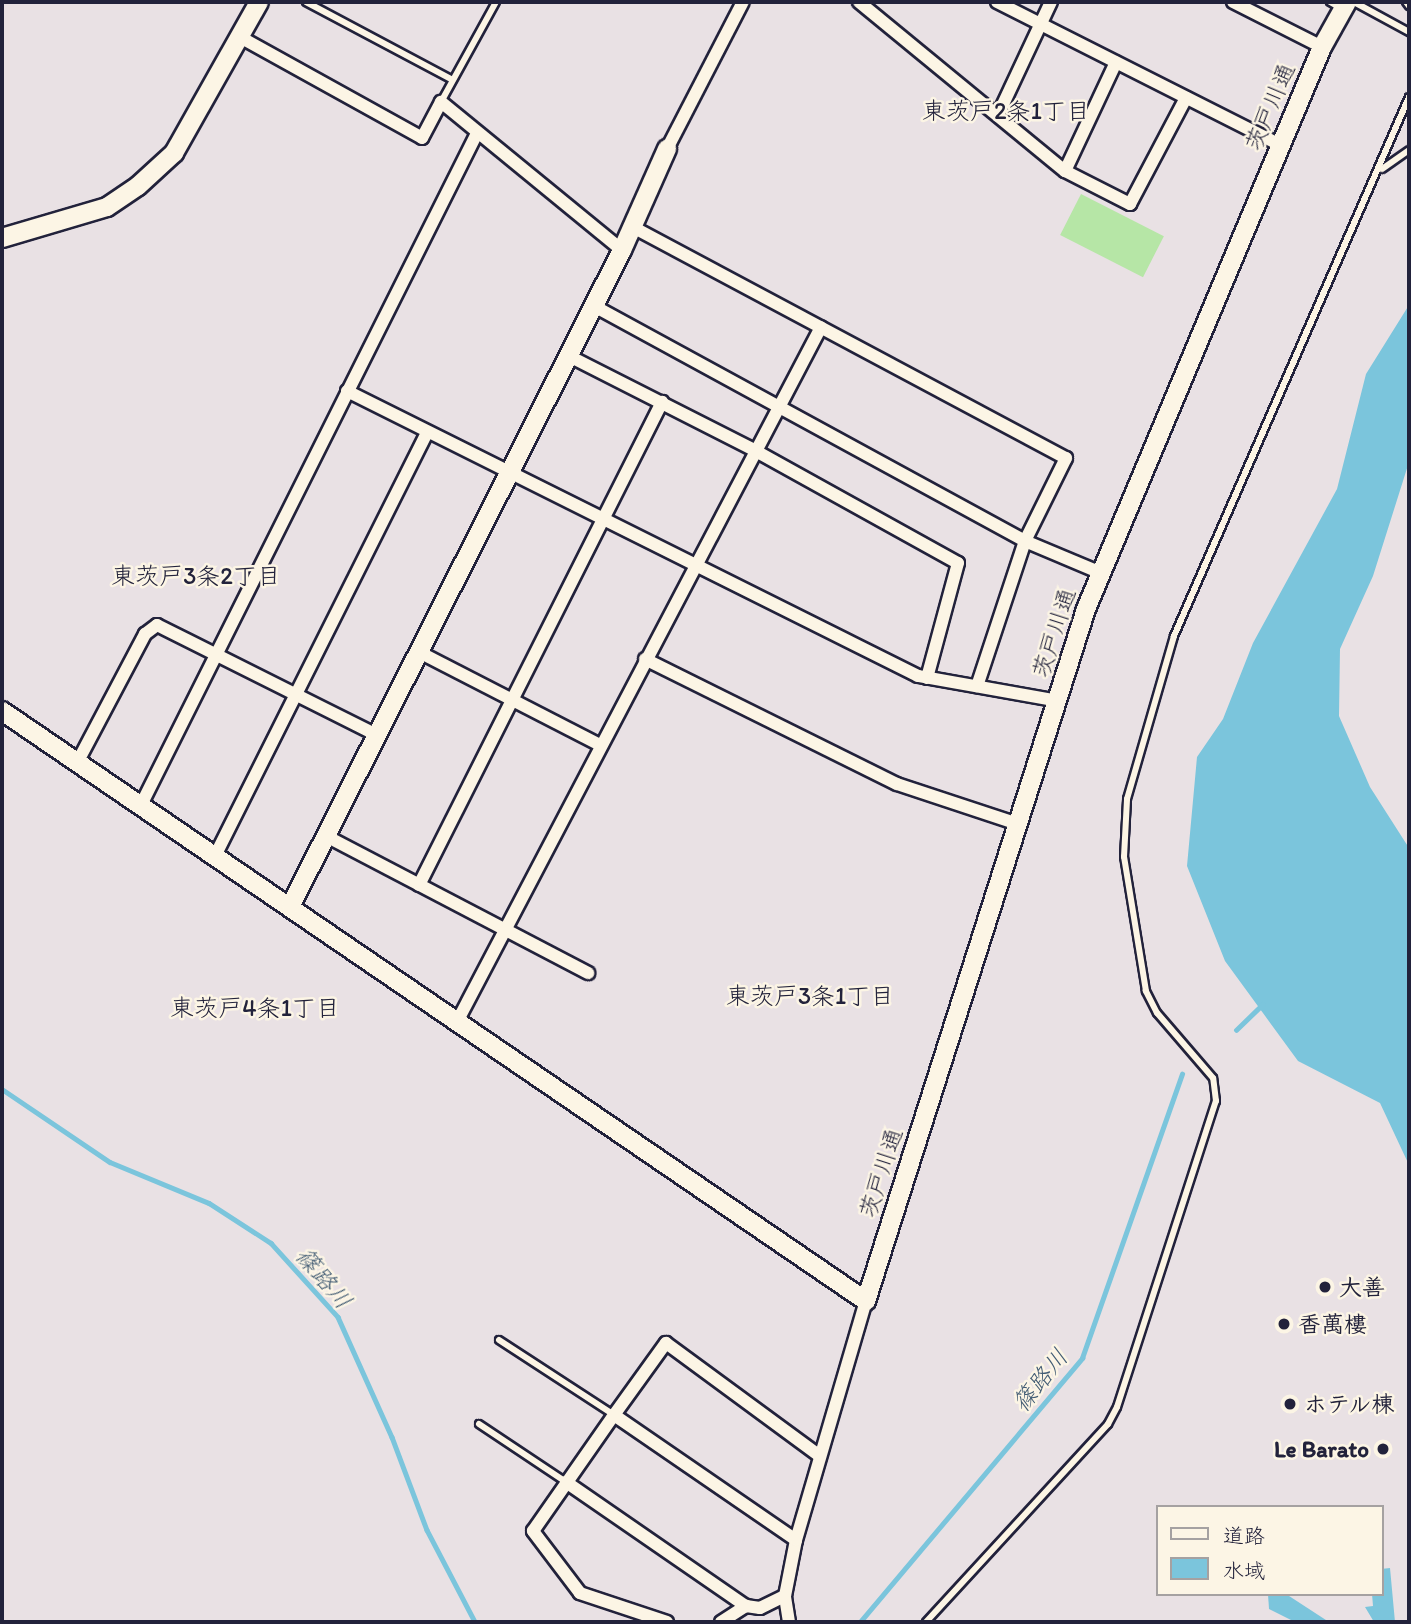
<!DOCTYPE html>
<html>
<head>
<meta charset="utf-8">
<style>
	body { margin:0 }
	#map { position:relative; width:1411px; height:1624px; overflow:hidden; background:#e9e1e4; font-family:Itim,"Klee One",sans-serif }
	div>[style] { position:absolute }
	.green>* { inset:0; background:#b6e6a6; transform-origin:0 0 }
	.water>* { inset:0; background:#7bc5dc }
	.stream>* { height:4.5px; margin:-2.25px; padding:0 2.25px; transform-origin:2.25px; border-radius:2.25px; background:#7bc5dc }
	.roads { filter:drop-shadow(2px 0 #22223b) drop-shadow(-2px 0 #22223b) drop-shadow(0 2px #22223b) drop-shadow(0 -2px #22223b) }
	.lane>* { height:6px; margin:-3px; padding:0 3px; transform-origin:3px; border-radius:3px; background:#fcf5e5 }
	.street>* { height:12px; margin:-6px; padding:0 6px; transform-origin:6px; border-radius:6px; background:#fcf5e5 }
	.secondary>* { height:18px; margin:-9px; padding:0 9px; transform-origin:9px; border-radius:9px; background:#fcf5e5 }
	.dots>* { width:19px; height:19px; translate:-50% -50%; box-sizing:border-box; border:4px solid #fcf5e5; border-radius:50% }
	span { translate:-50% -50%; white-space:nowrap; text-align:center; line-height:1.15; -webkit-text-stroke:5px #fcf5e5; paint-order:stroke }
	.street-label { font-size:23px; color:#22223b }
	.poi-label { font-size:23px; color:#22223b; font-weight:700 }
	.left { translate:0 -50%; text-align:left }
	.right { translate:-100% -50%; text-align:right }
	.neighbourhood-label { font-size:24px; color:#22223b }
	.water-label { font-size:24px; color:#415b73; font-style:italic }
	.frame { position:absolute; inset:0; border:4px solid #22223b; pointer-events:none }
	.legend { position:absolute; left:1156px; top:1505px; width:228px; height:91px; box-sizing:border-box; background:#fcf5e5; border:2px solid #a5a1a1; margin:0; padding:9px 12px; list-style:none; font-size:21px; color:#22223b }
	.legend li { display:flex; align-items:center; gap:14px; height:35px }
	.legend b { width:35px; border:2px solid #a5a1a1 }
</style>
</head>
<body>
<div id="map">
	<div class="green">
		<i style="left:1081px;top:194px;width:93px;height:46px;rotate:27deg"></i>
	</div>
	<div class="water">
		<i style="clip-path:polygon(1409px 305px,1409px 462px,1373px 576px,1340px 649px,1339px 716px,1370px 787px,1409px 848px,1409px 1165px,1380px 1103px,1298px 1061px,1225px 961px,1187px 866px,1197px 757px,1223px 719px,1253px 643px,1337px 489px,1366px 374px)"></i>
		<i style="clip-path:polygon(1390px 1568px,1395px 1622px,1374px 1622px,1365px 1607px,1373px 1606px,1372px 1594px,1381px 1594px,1381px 1569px)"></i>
		<i style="clip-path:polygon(1268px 1594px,1286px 1594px,1329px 1622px,1295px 1622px,1269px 1609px)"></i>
	</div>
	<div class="stream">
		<i style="left:1236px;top:1030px;width:37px;rotate:-44deg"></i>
		<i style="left:2px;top:1089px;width:130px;rotate:34.1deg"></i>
		<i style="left:110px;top:1162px;width:107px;rotate:22.5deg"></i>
		<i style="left:209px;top:1203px;width:74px;rotate:32.8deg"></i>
		<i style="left:271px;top:1243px;width:100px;rotate:47.8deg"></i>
		<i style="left:338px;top:1317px;width:132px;rotate:65.8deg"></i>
		<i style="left:392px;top:1437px;width:99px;rotate:69.4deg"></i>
		<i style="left:427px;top:1530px;width:104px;rotate:62.4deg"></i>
		<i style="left:860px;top:1622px;width:345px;rotate:-49.9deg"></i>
		<i style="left:1082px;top:1358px;width:301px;rotate:-70.6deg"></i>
	</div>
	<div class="roads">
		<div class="lane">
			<i style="left:306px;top:2px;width:166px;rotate:28deg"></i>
			<i style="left:1330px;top:2px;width:13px;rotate:29deg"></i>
			<i style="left:1354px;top:2px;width:63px;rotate:28.6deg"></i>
			<i style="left:1406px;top:2px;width:5px;rotate:53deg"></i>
			<i style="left:441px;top:102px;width:114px;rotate:-61.2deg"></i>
			<i style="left:1382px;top:169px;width:33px;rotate:-35deg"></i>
			<i style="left:499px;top:1340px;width:137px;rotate:33.1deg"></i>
			<i style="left:479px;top:1424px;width:105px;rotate:33.7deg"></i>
			<i style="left:926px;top:1622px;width:269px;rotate:-47.4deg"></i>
			<i style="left:1108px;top:1424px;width:19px;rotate:-62deg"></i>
			<i style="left:1117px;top:1407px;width:322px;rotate:-72.1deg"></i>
			<i style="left:1216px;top:1101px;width:23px;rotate:-97deg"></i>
			<i style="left:1213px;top:1078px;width:86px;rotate:-130.7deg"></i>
			<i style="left:1157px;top:1013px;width:25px;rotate:-117deg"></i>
			<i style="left:1146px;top:991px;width:136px;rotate:-99.3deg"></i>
			<i style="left:1124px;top:857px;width:58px;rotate:-87deg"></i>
			<i style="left:1127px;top:799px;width:170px;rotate:-73.9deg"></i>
			<i style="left:1174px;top:636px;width:588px;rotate:-66.44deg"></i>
		</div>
		<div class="street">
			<i style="left:859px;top:2px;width:266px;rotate:39.4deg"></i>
			<i style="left:1065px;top:171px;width:73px;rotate:26.9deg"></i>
			<i style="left:1130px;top:204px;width:120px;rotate:-62.2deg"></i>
			<i style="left:997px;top:2px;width:317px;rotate:26.8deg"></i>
			<i style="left:1233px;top:2px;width:100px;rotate:26.8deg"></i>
			<i style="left:240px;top:37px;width:208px;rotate:29deg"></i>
			<i style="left:422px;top:138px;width:41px;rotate:-62.2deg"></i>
			<i style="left:441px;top:102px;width:234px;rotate:39.3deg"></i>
			<i style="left:998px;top:115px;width:125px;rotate:-64.9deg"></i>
			<i style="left:667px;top:149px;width:165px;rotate:-62.7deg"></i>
			<i style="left:1065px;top:171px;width:120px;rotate:-64.9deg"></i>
			<i style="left:631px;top:226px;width:493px;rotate:28.1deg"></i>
			<i style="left:1066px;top:458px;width:93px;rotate:116.3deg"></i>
			<i style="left:1025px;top:541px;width:153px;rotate:108.3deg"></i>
			<i style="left:594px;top:306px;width:491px;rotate:28.6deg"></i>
			<i style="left:1025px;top:541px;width:82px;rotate:22.8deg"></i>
			<i style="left:569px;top:356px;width:208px;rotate:26.9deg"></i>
			<i style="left:754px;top:450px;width:233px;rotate:29deg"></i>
			<i style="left:958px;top:563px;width:119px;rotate:105.1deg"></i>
			<i style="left:347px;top:391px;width:638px;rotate:26.52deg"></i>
			<i style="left:918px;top:676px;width:142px;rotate:10.1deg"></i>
			<i style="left:419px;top:652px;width:203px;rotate:27.2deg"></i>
			<i style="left:645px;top:659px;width:281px;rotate:26.4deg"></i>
			<i style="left:897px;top:784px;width:127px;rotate:18.3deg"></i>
			<i style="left:77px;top:763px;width:146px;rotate:-62.2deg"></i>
			<i style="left:145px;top:634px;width:15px;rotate:-37deg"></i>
			<i style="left:157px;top:625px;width:246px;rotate:26.6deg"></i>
			<i style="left:141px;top:805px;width:751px;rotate:-63.43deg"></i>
			<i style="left:326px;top:836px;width:296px;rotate:27.6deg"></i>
			<i style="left:216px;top:854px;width:471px;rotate:-63.4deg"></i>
			<i style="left:419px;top:885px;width:541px;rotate:-63.29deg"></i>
			<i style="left:458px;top:1020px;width:782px;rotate:-62.35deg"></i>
			<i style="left:614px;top:1415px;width:89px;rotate:-54.2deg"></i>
			<i style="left:666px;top:1343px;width:191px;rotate:36.3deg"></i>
			<i style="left:566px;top:1482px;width:219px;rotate:34.6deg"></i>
			<i style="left:746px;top:1606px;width:14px;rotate:8deg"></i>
			<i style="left:760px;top:1608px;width:28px;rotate:-26deg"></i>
			<i style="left:667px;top:1622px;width:92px;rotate:-161.6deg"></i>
			<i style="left:580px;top:1593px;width:78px;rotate:-127.2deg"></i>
			<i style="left:533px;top:1531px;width:141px;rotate:-55.1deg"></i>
			<i style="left:614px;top:1415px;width:221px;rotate:34.5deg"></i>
			<i style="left:721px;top:1622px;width:30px;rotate:-33deg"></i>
			<i style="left:789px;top:1622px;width:26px;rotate:-99deg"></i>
			<i style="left:785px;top:1596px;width:57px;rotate:-78.9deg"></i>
			<i style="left:796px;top:1540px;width:249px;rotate:-73.7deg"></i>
		</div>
		<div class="secondary">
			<i style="left:2px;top:238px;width:109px;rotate:-16.4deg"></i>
			<i style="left:107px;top:207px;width:37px;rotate:-34deg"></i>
			<i style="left:138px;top:186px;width:49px;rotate:-42.5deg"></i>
			<i style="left:174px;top:153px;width:173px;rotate:-60.6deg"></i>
			<i style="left:2px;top:711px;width:1046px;rotate:34.33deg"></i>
			<i style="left:866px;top:1301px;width:726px;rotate:-72.36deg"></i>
			<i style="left:1086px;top:609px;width:610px;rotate:-67.22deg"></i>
			<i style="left:1322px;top:47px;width:51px;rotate:-60.9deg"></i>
			<i style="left:291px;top:905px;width:734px;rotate:-63.19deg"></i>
			<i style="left:622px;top:250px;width:111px;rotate:-66deg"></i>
		</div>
	</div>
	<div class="dots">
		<i style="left:1325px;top:1287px;background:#22223b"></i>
		<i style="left:1284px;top:1324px;background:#22223b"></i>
		<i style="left:1290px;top:1404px;background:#22223b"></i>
		<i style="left:1383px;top:1449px;background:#22223b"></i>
	</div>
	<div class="street-label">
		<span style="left:1270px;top:107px;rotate:-67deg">茨戸川通</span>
		<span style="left:1054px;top:633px;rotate:-72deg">茨戸川通</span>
		<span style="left:881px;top:1173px;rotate:-72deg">茨戸川通</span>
	</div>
	<div class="poi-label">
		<span class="left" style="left:1339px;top:1287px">大善</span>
		<span class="left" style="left:1298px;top:1324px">香萬樓</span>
		<span class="left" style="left:1304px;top:1404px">ホテル棟</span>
		<span class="right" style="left:1369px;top:1449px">Le Barato</span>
	</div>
	<div class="neighbourhood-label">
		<span style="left:1006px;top:111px">東茨戸2条1丁目</span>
		<span style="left:196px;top:576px">東茨戸3条2丁目</span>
		<span style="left:810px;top:996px">東茨戸3条1丁目</span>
		<span style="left:255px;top:1008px">東茨戸4条1丁目</span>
	</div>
	<div class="water-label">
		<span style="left:324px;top:1278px;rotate:50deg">篠路川</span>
		<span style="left:1040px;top:1380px;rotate:-51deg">篠路川</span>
	</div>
	<div class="frame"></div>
	<ul class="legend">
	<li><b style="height:9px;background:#fcf5e5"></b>道路</li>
	<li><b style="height:19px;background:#7bc5dc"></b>水域</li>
	</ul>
</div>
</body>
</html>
